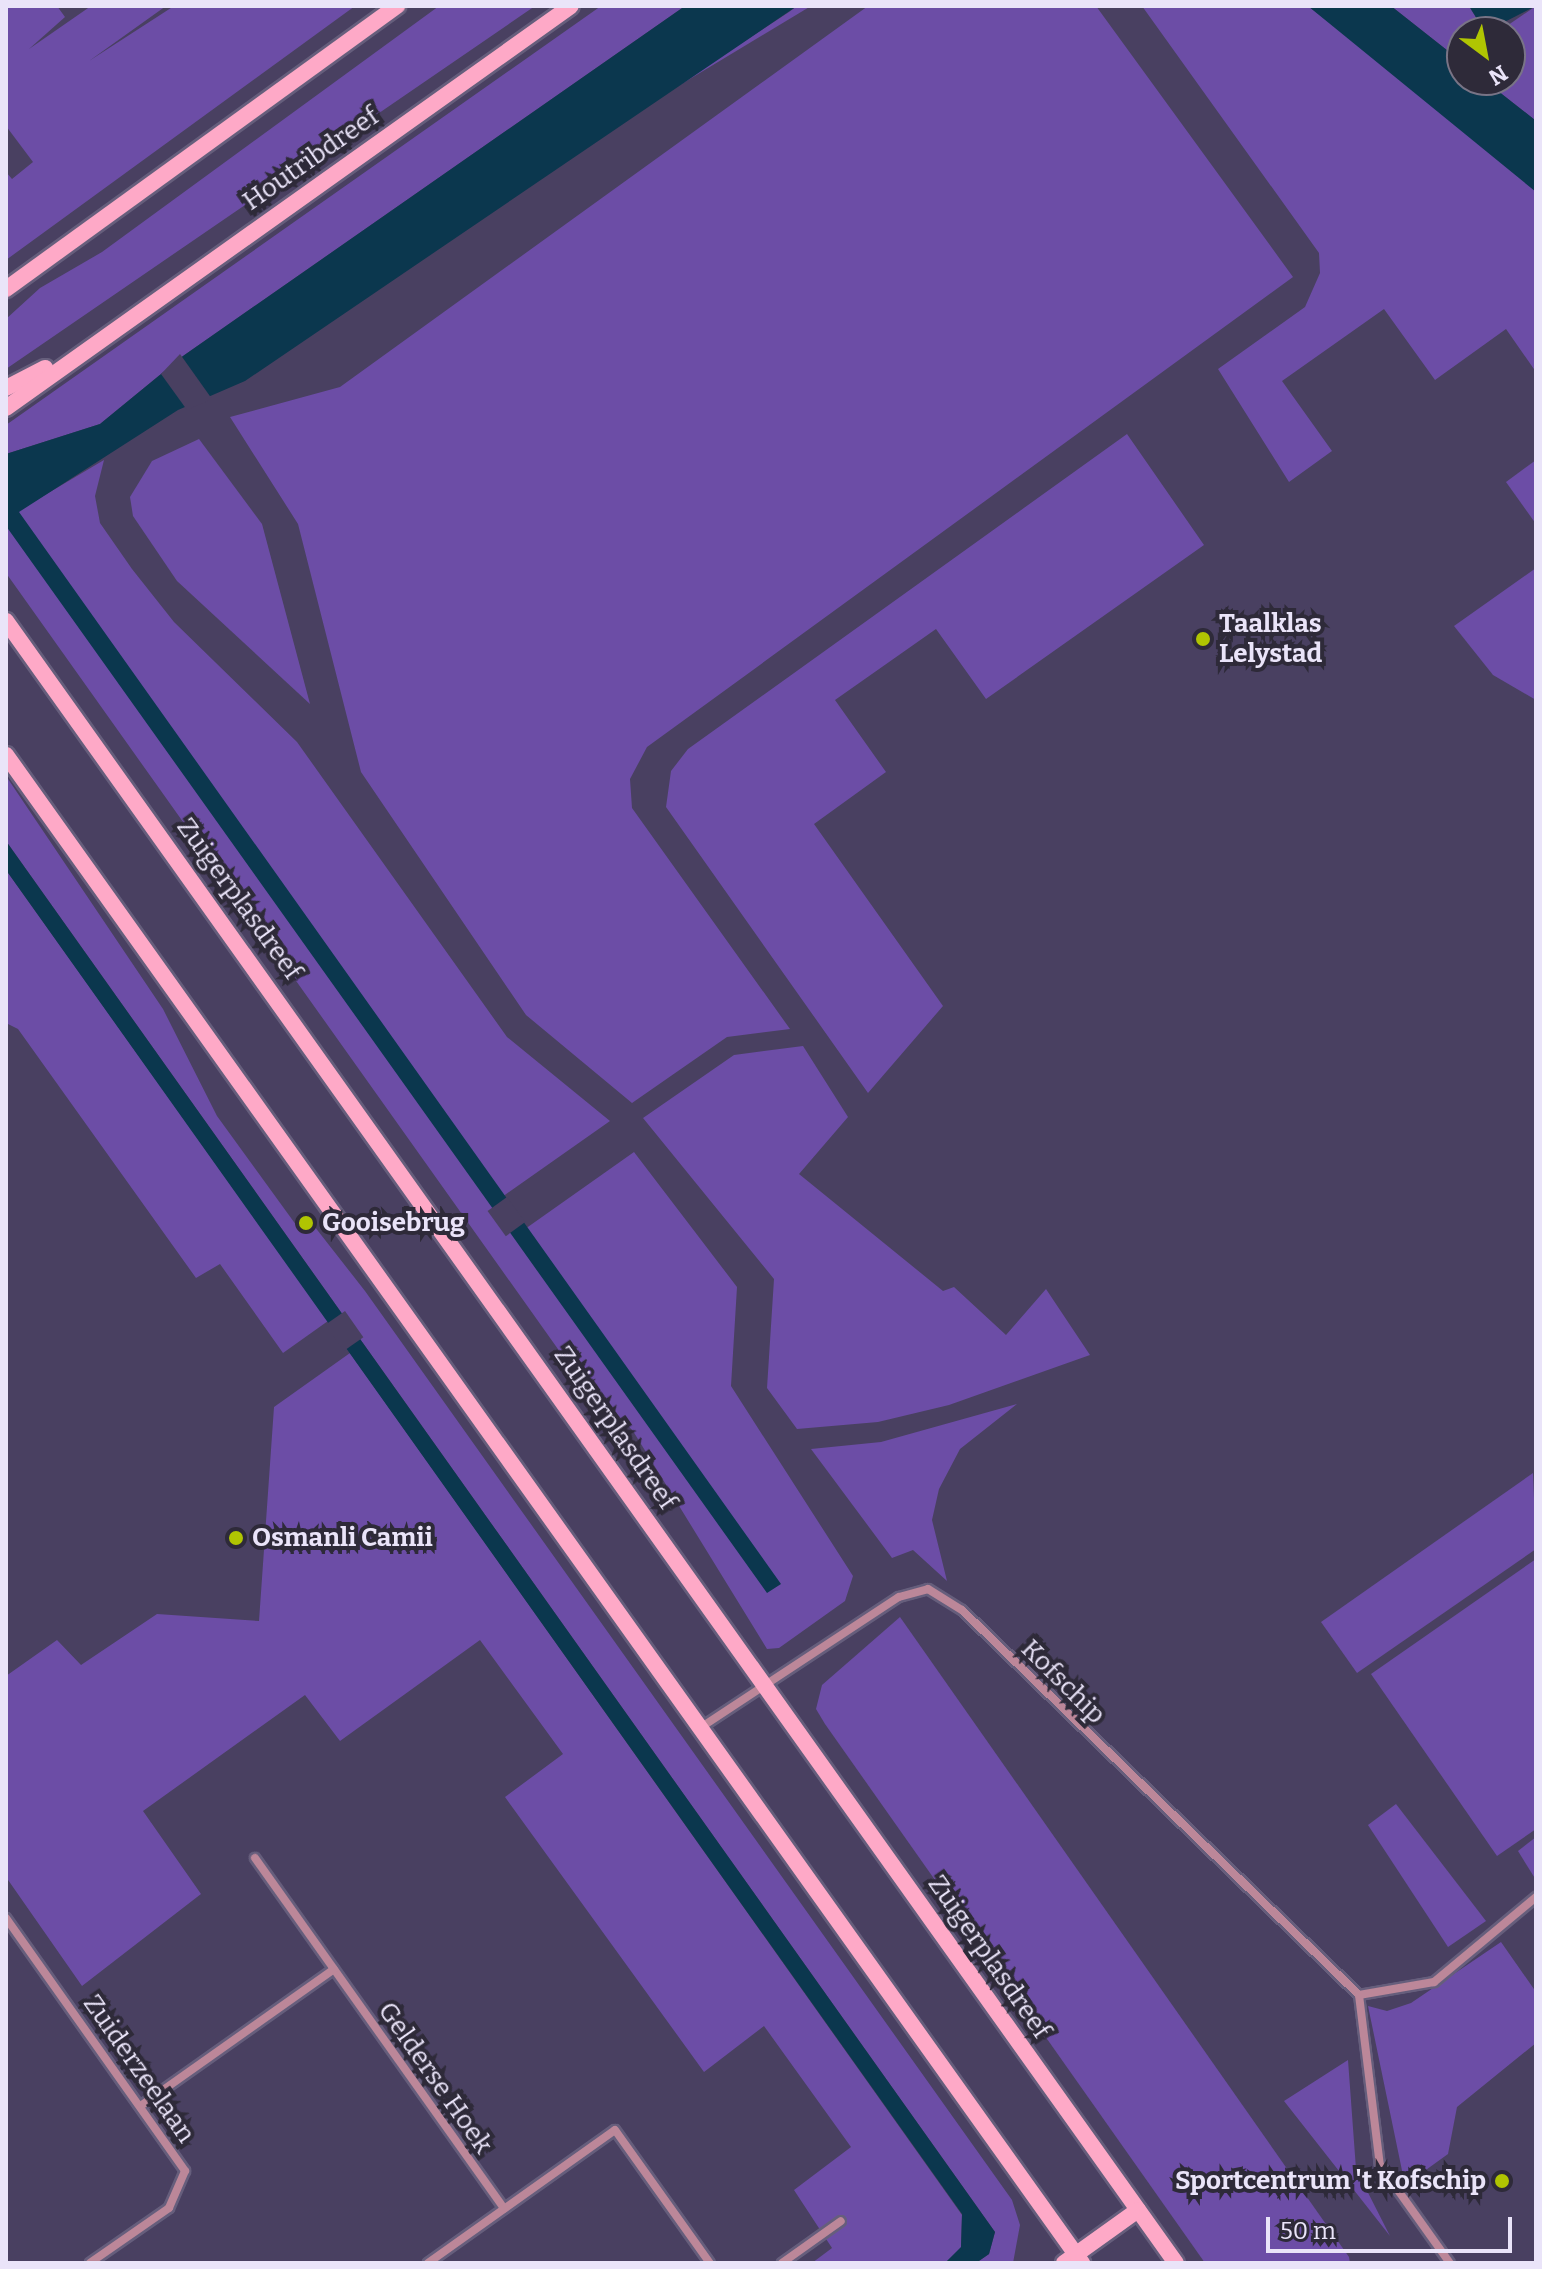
<!DOCTYPE html>
<html>
<head>
<meta charset="utf-8">
<style>
	body { margin:0 }
	#map { position:relative; width:1542px; height:2269px; overflow:hidden; background:#494061; font-family:Bitter,serif }
	div>[style] { position:absolute }
	.green>* { inset:0; background:#6c4da6 }
	.water>* { inset:0; background:#0b374e }
	.pier>* { inset:0; background:#494061; transform-origin:0 0 }
	.roads { filter:drop-shadow(2px 0 #665e7c) drop-shadow(-2px 0 #665e7c) drop-shadow(0 2px #665e7c) drop-shadow(0 -2px #665e7c) }
	.street>* { height:8px; margin:-4px; padding:0 4px; transform-origin:4px; border-radius:4px; background:#bc8799 }
	.secondary>* { height:16px; margin:-8px; padding:0 8px; transform-origin:8px; border-radius:8px; background:#fea9c7 }
	.dots>* { width:22px; height:22px; translate:-50% -50%; box-sizing:border-box; border:4px solid #2e2a39; border-radius:50% }
	span { translate:-50% -50%; white-space:nowrap; text-align:center; line-height:1.15; -webkit-text-stroke:8px #2e2a39; paint-order:stroke }
	.street-label { font-size:26px; color:#eae4f9 }
	.poi-label { font-size:26px; color:#eae4f9; font-weight:700 }
	.left { translate:0 -50%; text-align:left }
	.right { translate:-100% -50%; text-align:right }
	.frame { position:absolute; inset:0; border:8px solid #eae4f9; pointer-events:none }
	.north { position:absolute; left:1446px; top:16px; width:80px; height:80px; box-sizing:border-box; background:#2e2a39; border:2px solid #797486; border-radius:50%; rotate:148deg; font-size:22px; font-weight:700; line-height:32px; text-align:center; color:#eae4f9 }
	.north::after { content:''; display:block; margin:auto; width:28px; height:36px; background:#b0c502; clip-path:polygon(50% 0,100% 100%,50% 72%,0 100%) }
	.scale { position:absolute; left:1266px; top:2217px; width:246px; height:36px; box-sizing:border-box; border:4px solid #eae4f9; border-top:0; padding-left:10px; font-size:24px; line-height:28px; white-space:nowrap; color:#eae4f9; -webkit-text-stroke:6px #2e2a39; paint-order:stroke }
</style>
</head>
<body>
<div id="map">
	<div class="green">
		<i style="clip-path:polygon(6px 6px,57px 6px,65px 17px,29px 49px,91px 6px,166px 6px,89px 61px,174px 6px,355px 6px,6px 260px,6px 172px,12px 179px,33px 162px,6px 126px)"></i>
		<i style="clip-path:polygon(439px 6px,535px 6px,6px 369px,6px 319px,40px 288px,102px 252px)"></i>
		<i style="clip-path:polygon(601px 6px,685px 6px,183px 356px,100px 424px,6px 454px,6px 425px)"></i>
		<i style="clip-path:polygon(797px 6px,811px 6px,650px 103px,789px 12px)"></i>
		<i style="clip-path:polygon(868px 6px,1096px 6px,1293px 277px,647px 747px,630px 779px,632px 808px,790px 1029px,727px 1037px,632px 1103px,526px 1015px,361px 772px,298px 524px,230px 417px,340px 387px)"></i>
		<i style="clip-path:polygon(1142px 6px,1308px 6px,1510px 164px,1536px 192px,1536px 372px,1506px 329px,1435px 380px,1384px 309px,1282px 381px,1332px 451px,1289px 482px,1218px 369px,1305px 307px,1320px 273px,1319px 253px)"></i>
		<i style="clip-path:polygon(1391px 6px,1469px 6px,1485px 32px,1462px 32px,1462px 62px)"></i>
		<i style="clip-path:polygon(1536px 6px,1536px 121px,1484px 80px,1510px 80px,1510px 32px,1498px 32px)"></i>
		<i style="clip-path:polygon(1127px 434px,1204px 545px,986px 699px,936px 629px,835px 700px,886px 772px,814px 824px,943px 1006px,868px 1093px,666px 807px,671px 771px,688px 749px)"></i>
		<i style="clip-path:polygon(199px 439px,262px 524px,310px 704px,177px 581px,133px 516px,130px 497px,152px 461px)"></i>
		<i style="clip-path:polygon(104px 460px,95px 496px,100px 523px,132px 569px,174px 622px,297px 742px,507px 1037px,610px 1121px,502px 1197px,525px 1229px,634px 1152px,737px 1287px,731px 1386px,853px 1576px,845px 1601px,779px 1648px,767px 1649px,633px 1431px,565px 1359px,6px 573px,6px 518px)"></i>
		<i style="clip-path:polygon(1536px 460px,1536px 524px,1506px 482px)"></i>
		<i style="clip-path:polygon(1536px 568px,1536px 700px,1493px 675px,1454px 626px)"></i>
		<i style="clip-path:polygon(6px 776px,163px 1009px,217px 1116px,299px 1229px,311px 1222px,365px 1291px,1012px 2200px,1020px 2225px,1013px 2263px,976px 2263px,989px 2254px,995px 2232px,6px 841px)"></i>
		<i style="clip-path:polygon(6px 870px,328px 1321px,283px 1353px,220px 1264px,196px 1278px,18px 1029px,6px 1023px)"></i>
		<i style="clip-path:polygon(803px 1046px,848px 1117px,799px 1174px,943px 1291px,954px 1287px,1006px 1335px,1046px 1289px,1090px 1355px,949px 1405px,878px 1422px,797px 1429px,767px 1388px,774px 1279px,643px 1118px,734px 1055px)"></i>
		<i style="clip-path:polygon(350px 1353px,962px 2215px,961px 2248px,945px 2263px,812px 2263px,832px 2248px,794px 2190px,851px 2147px,764px 2026px,704px 2072px,505px 1797px,563px 1754px,480px 1640px,340px 1741px,305px 1695px,143px 1811px,201px 1894px,82px 1986px,6px 1877px,6px 1676px,57px 1640px,81px 1665px,157px 1614px,259px 1621px,274px 1407px)"></i>
		<i style="clip-path:polygon(1017px 1404px,960px 1449px,939px 1489px,932px 1520px,947px 1581px,913px 1550px,892px 1558px,811px 1449px,881px 1442px)"></i>
		<i style="clip-path:polygon(1533px 1473px,1536px 1549px,1357px 1673px,1321px 1622px)"></i>
		<i style="clip-path:polygon(1536px 1559px,1536px 1829px,1497px 1856px,1371px 1674px)"></i>
		<i style="clip-path:polygon(900px 1617px,1349px 2257px,1350px 2263px,1205px 2263px,825px 1724px,816px 1709px,822px 1685px)"></i>
		<i style="clip-path:polygon(1396px 1804px,1486px 1921px,1448px 1947px,1368px 1825px)"></i>
		<i style="clip-path:polygon(1536px 1837px,1536px 1880px,1518px 1851px)"></i>
		<i style="clip-path:polygon(1501px 1942px,1536px 1992px,1536px 2043px,1457px 2107px,1448px 2154px,1405px 2185px,1368px 2006px,1387px 2011px,1411px 2003px)"></i>
		<i style="clip-path:polygon(1348px 2060px,1356px 2169px,1390px 2236px,1284px 2101px)"></i>
	</div>
	<div class="water">
		<i style="clip-path:polygon(685px 6px,797px 6px,245px 381px,178px 410px,19px 512px,781px 1584px,767px 1593px,6px 526px,6px 454px,100px 424px,183px 356px)"></i>
		<i style="clip-path:polygon(1308px 6px,1391px 6px,1462px 62px,1462px 80px,1484px 80px,1535px 120px,1536px 192px)"></i>
		<i style="clip-path:polygon(1469px 6px,1536px 6px,1485px 32px)"></i>
		<i style="clip-path:polygon(6px 841px,995px 2232px,989px 2254px,976px 2263px,945px 2263px,961px 2247px,962px 2214px,6px 870px)"></i>
	</div>
	<div class="pier">
		<i style="clip-path:polygon(180px 354px,212px 399px,187px 410px,161px 374px)"></i>
		<i style="left:507px;top:1197px;width:31px;height:24px;rotate:54deg"></i>
		<i style="left:345px;top:1311px;width:32px;height:24px;rotate:55deg"></i>
	</div>
	<div class="roads">
		<div class="street">
			<i style="left:700px;top:1728px;width:238px;rotate:-33.4deg"></i>
			<i style="left:899px;top:1597px;width:30px;rotate:-15deg"></i>
			<i style="left:928px;top:1589px;width:40px;rotate:32deg"></i>
			<i style="left:962px;top:1610px;width:553px;rotate:44.12deg"></i>
			<i style="left:1359px;top:1995px;width:171px;rotate:83deg"></i>
			<i style="left:1380px;top:2165px;width:120px;rotate:54.5deg"></i>
			<i style="left:255px;top:1858px;width:430px;rotate:54.6deg"></i>
			<i style="left:6px;top:1918px;width:310px;rotate:54.7deg"></i>
			<i style="left:185px;top:2171px;width:40px;rotate:113.4deg"></i>
			<i style="left:169px;top:2208px;width:96px;rotate:145.2deg"></i>
			<i style="left:1359px;top:1995px;width:76px;rotate:-9.8deg"></i>
			<i style="left:1434px;top:1982px;width:133px;rotate:-39.8deg"></i>
			<i style="left:142px;top:2105px;width:235px;rotate:-35.3deg"></i>
			<i style="left:428px;top:2263px;width:229px;rotate:-35.4deg"></i>
			<i style="left:615px;top:2130px;width:163px;rotate:54.5deg"></i>
			<i style="left:782px;top:2263px;width:72px;rotate:-35.4deg"></i>
		</div>
		<div class="secondary">
			<i style="left:6px;top:289px;width:483px;rotate:-35.9deg"></i>
			<i style="left:6px;top:388px;width:44px;rotate:-27.1deg"></i>
			<i style="left:6px;top:408px;width:693px;rotate:-35.43deg"></i>
			<i style="left:6px;top:621px;width:2016px;rotate:54.53deg"></i>
			<i style="left:6px;top:755px;width:1853px;rotate:54.49deg"></i>
			<i style="left:1064px;top:2263px;width:91px;rotate:-35.6deg"></i>
		</div>
	</div>
	<div class="dots">
		<i style="left:1203px;top:639px;background:#b0c502"></i>
		<i style="left:306px;top:1223px;background:#b0c502"></i>
		<i style="left:236px;top:1538px;background:#b0c502"></i>
		<i style="left:1502px;top:2181px;background:#b0c502"></i>
	</div>
	<div class="street-label">
		<span style="left:311px;top:159px;rotate:-35deg">Houtribdreef</span>
		<span style="left:239px;top:899px;rotate:54deg">Zuigerplasdreef</span>
		<span style="left:615px;top:1428px;rotate:55deg">Zuigerplasdreef</span>
		<span style="left:1063px;top:1682px;rotate:45deg">Kofschip</span>
		<span style="left:989px;top:1957px;rotate:55deg">Zuigerplasdreef</span>
		<span style="left:139px;top:2069px;rotate:55deg">Zuiderzeelaan</span>
		<span style="left:435px;top:2078px;rotate:55deg">Gelderse Hoek</span>
	</div>
	<div class="poi-label">
		<span class="left" style="left:1219px;top:639px">Taalklas<br>Lelystad</span>
		<span class="left" style="left:322px;top:1223px">Gooisebrug</span>
		<span class="left" style="left:252px;top:1538px">Osmanli Camii</span>
		<span class="right" style="left:1486px;top:2181px">Sportcentrum 't Kofschip</span>
	</div>
	<div class="frame"></div>
	<div class="north">N</div>
	<div class="scale">50 m</div>
</div>
</body>
</html>
